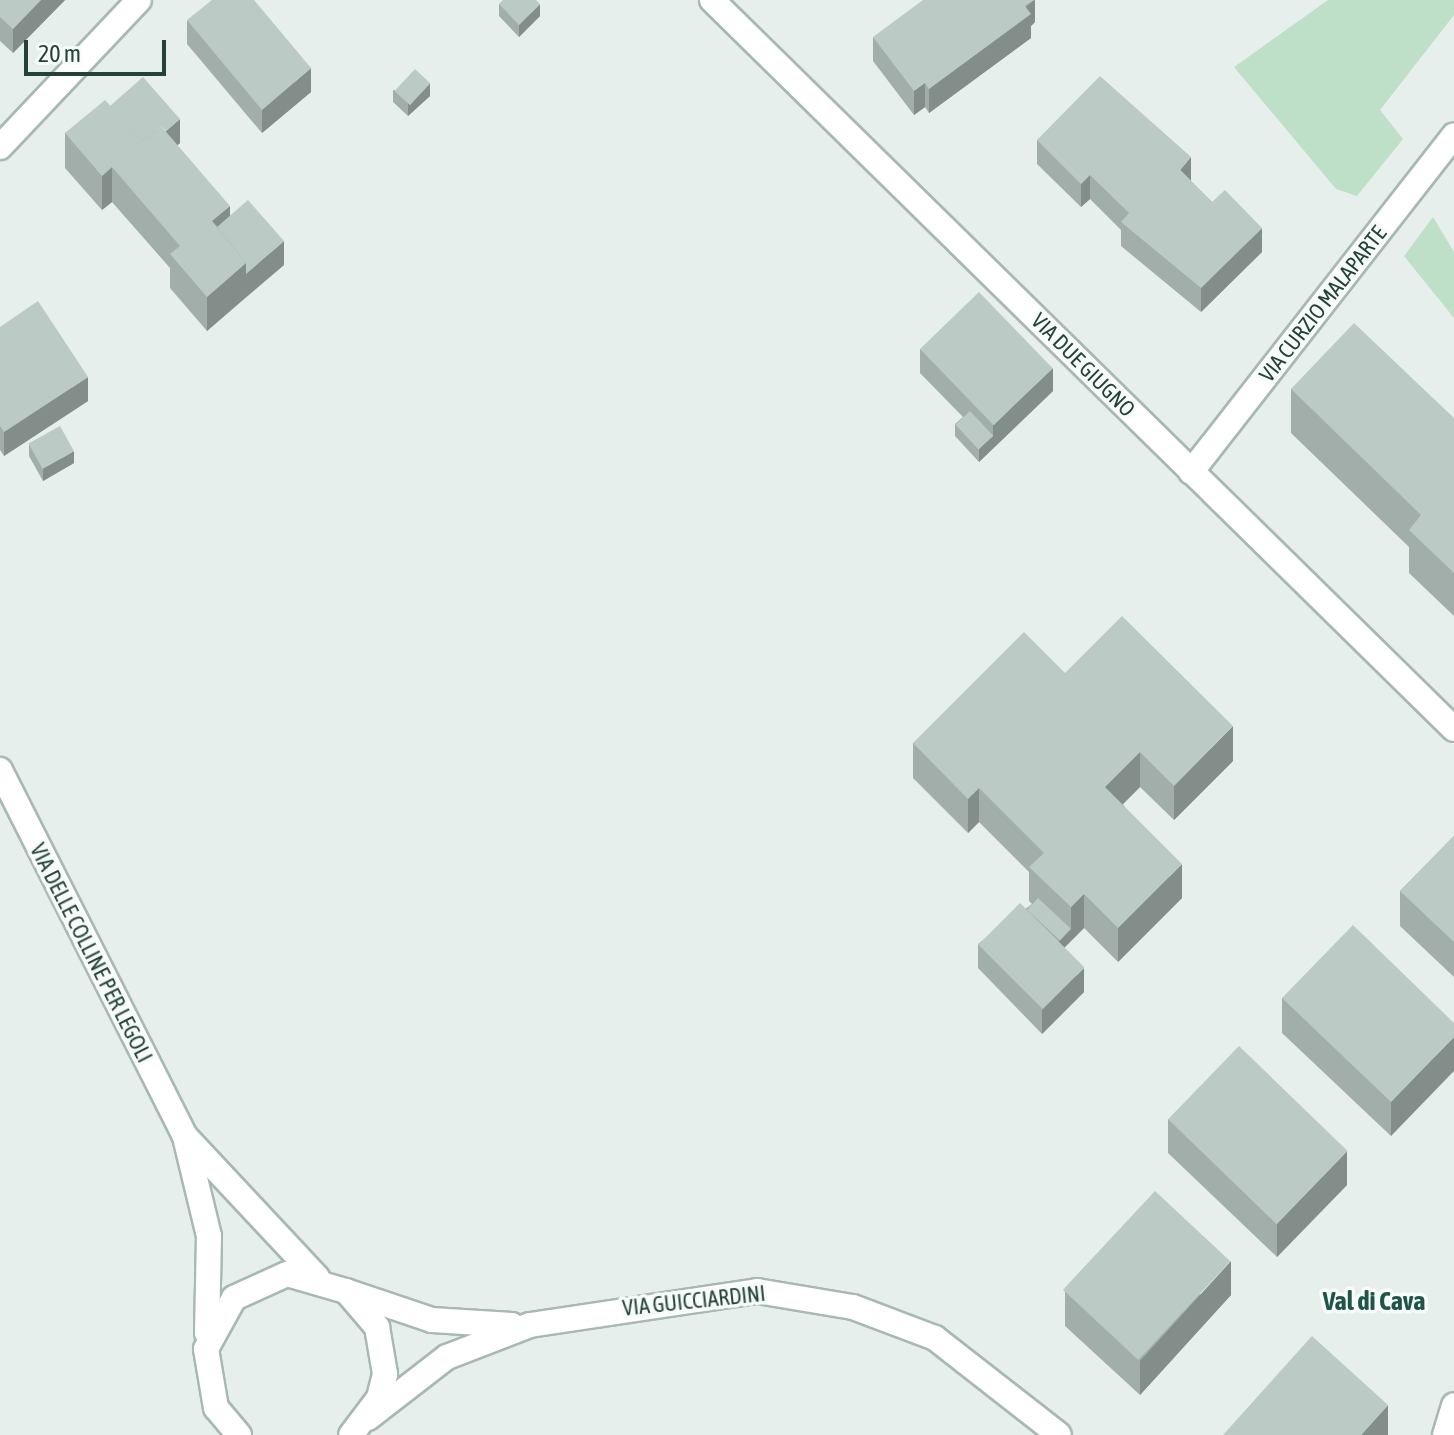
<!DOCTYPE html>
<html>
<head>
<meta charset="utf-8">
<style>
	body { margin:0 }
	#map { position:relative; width:1454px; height:1435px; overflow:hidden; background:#e6efeb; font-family:"Asap Condensed",sans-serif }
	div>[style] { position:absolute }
	.green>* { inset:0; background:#bfe0c8 }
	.roads { filter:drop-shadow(2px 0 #a8b8b2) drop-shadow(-2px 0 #a8b8b2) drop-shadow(0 2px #a8b8b2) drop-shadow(0 -2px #a8b8b2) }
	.service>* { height:24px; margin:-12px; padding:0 12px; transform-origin:12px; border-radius:12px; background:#fff }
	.minor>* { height:24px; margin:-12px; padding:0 12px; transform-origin:12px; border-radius:12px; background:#fff }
	.secondary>* { height:24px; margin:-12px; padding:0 12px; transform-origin:12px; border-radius:12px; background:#fff }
	.wall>* { inset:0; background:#a1aea9 }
	.shaded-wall>* { inset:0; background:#838d89 }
	.building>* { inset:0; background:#bbcac4; transform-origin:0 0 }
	span { translate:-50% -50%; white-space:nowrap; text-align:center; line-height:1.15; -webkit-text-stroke:7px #f7fbf9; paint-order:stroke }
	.street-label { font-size:22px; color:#24423a }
	.quarter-label { font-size:26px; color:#1f5548; font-weight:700 }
	.scale { position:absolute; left:24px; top:40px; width:142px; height:36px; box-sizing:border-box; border:4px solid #24423a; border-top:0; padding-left:10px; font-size:24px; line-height:28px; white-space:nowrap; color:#24423a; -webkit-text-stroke:6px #f7fbf9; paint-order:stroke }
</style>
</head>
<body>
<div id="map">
	<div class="green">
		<i style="clip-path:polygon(1328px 0,1454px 0,1454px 15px,1380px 110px,1403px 139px,1357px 196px,1336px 189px,1234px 67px)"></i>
		<i style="clip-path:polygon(1433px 217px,1454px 252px,1454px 318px,1404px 256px)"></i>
	</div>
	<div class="roads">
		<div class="service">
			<i style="left:1445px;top:1435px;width:31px;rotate:-73deg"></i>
		</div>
		<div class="minor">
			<i style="left:712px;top:0;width:1040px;rotate:44.49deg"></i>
			<i style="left:0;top:147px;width:202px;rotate:-46.6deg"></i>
			<i style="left:1191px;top:472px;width:427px;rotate:-52deg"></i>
			<i style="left:346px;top:1291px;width:91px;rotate:18.6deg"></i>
			<i style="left:432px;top:1320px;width:80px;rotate:3.6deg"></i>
			<i style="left:368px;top:1418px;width:100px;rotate:-37.7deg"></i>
			<i style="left:447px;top:1357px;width:89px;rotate:-21.1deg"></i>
			<i style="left:530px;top:1325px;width:230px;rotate:-8.5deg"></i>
			<i style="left:757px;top:1291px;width:97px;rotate:9.5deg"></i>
			<i style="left:853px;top:1307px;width:88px;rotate:20.7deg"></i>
			<i style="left:935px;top:1338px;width:157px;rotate:38deg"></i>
		</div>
		<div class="secondary">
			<i style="left:0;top:770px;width:409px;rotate:63.2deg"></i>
			<i style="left:184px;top:1135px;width:195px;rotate:46.9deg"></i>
			<i style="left:186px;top:1141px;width:98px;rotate:76.4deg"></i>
			<i style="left:209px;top:1236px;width:97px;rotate:91.2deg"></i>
			<i style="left:239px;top:1435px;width:35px;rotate:-130deg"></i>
			<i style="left:216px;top:1408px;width:60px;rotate:-99.6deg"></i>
			<i style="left:206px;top:1349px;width:58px;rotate:-61.2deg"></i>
			<i style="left:234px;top:1298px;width:58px;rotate:-24.4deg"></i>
			<i style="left:287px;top:1274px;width:61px;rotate:16.1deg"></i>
			<i style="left:346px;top:1291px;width:48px;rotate:49.3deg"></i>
			<i style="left:377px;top:1327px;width:48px;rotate:80.3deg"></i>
			<i style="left:385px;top:1374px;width:25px;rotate:104deg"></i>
			<i style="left:379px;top:1398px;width:46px;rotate:127.1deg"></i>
		</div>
	</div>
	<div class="wall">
		<i style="clip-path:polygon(0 0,65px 0,13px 53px,0 41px)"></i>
		<i style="clip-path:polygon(1035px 0,1035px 22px,1031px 26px,1031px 38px,929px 113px,925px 107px,914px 115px,873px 61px,873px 37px)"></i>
		<i style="clip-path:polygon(499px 4px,540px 16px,519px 37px,499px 16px)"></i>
		<i style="clip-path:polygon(187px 20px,311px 92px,262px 133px,187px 44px)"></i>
		<i style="clip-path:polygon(393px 90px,430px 96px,408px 116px,393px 102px)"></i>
		<i style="clip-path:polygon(110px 106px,180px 143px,177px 145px,230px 216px,284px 265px,207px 331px,170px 288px,170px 268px,112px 202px,102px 210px,65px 168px,65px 133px)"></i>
		<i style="clip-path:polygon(1037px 140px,1191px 181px,1262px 252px,1201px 312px,1121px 246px,1121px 230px,1090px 199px,1081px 207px,1037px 164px)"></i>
		<i style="clip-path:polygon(0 327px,88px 401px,4px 456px,0 450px)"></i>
		<i style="clip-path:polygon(920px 349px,1053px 391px,979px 462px,955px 436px,955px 424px,963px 417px,920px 373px)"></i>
		<i style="clip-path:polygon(1291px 389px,1454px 418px,1454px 616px,1409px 573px,1409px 547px,1291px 433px)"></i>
		<i style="clip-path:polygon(29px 444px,74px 463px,43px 481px,29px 456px)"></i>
		<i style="clip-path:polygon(1065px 673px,1233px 761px,1174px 820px,1140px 787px,1123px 804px,1182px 898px,1118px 962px,1084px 928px,1064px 948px,1084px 992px,1042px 1034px,978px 968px,978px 944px,1032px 904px,1029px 901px,1029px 872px,979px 822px,968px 833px,913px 778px,913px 743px)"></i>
		<i style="clip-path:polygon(1454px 836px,1454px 977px,1400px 926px,1400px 891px)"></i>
		<i style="clip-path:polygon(1282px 998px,1454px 1023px,1391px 1136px,1282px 1033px)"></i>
		<i style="clip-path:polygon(1168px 1119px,1347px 1185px,1277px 1257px,1168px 1153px)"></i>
		<i style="clip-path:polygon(1065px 1291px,1231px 1295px,1140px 1395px,1065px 1326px)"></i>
	</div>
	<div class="shaded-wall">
		<i style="clip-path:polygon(41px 0,65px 0,13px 53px,13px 29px)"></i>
		<i style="clip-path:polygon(1034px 0,1035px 0,1035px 22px,1031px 26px,1031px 38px,929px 113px,929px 89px)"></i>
		<i style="clip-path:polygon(540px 4px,540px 16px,519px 37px,519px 25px)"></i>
		<i style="clip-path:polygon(311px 68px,311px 92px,262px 133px,262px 110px)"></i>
		<i style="clip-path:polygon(430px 83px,430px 96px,408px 116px,408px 104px)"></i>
		<i style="clip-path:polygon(925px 83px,925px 107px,914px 115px,914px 91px)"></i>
		<i style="clip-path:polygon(180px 119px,180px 143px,143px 175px,143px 151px)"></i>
		<i style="clip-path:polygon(1191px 157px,1191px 181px,1180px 170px)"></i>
		<i style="clip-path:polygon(112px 167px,112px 202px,102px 210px,102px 176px)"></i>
		<i style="clip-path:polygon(1090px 175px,1090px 199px,1081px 207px,1081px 184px)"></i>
		<i style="clip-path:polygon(230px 206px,230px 240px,212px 221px)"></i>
		<i style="clip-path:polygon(1262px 228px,1262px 252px,1201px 312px,1201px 288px)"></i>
		<i style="clip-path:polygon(284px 241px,284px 265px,246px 297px,246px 274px)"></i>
		<i style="clip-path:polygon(246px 263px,246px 297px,207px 331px,207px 297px)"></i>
		<i style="clip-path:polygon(1053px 368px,1053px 391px,979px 462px,979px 449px,993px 436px,993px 425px)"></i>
		<i style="clip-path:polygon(88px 377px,88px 401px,4px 456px,4px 432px)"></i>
		<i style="clip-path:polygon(74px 451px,74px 463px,43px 481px,43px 469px)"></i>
		<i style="clip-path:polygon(1233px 726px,1233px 761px,1174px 820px,1174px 786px)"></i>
		<i style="clip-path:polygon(1140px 752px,1140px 787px,1105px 822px,1105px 787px)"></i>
		<i style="clip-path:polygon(979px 788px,979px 822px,968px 833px,968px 799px)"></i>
		<i style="clip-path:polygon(1182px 864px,1182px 898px,1118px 962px,1118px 928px)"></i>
		<i style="clip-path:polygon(1084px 894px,1084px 928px,1053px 959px,1053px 947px,1071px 929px,1071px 907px)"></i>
		<i style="clip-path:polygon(1084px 968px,1084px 992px,1042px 1034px,1042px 1010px)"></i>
		<i style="clip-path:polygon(1454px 1037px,1454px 1071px,1391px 1136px,1391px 1102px)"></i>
		<i style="clip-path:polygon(1347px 1151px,1347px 1185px,1277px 1257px,1277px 1223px)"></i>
		<i style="clip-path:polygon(1231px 1261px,1231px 1295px,1140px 1395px,1140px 1361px)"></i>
		<i style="clip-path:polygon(1388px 1405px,1388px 1435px,1361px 1435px)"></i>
	</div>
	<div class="building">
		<i style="clip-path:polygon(0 0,41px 0,13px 29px,0 17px)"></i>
		<i style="clip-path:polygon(212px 0,254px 0,311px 68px,262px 110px,187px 20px)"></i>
		<i style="clip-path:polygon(503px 0,536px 0,540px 4px,519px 25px,499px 4px)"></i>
		<i style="clip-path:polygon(923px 0,1034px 0,1025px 6px,1031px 14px,929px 89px,925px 83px,914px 91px,873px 37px)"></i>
		<i style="left:415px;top:69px;width:21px;height:30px;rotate:43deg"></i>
		<i style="clip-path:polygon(1100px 76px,1191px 157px,1180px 170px,1212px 202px,1225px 190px,1262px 228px,1201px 288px,1121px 222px,1129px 213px,1090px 175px,1081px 184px,1037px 140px)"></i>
		<i style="clip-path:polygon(143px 77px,180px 119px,166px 131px,161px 126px,143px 141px,110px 106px)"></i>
		<i style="clip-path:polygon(105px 100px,143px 141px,161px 126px,230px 206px,212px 221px,246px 263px,207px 297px,170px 254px,180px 246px,112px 167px,102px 176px,65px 133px)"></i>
		<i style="clip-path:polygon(248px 200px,284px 241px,246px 274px,246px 263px,217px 227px)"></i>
		<i style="left:979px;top:292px;width:106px;height:82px;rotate:46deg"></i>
		<i style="clip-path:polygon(38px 301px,88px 377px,4px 432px,0 426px,0 327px)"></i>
		<i style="clip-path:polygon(1354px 323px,1454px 418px,1454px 573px,1409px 530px,1421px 515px,1291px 389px)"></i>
		<i style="left:970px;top:411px;width:34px;height:20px;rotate:47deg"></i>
		<i style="left:60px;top:426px;width:29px;height:36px;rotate:61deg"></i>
		<i style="clip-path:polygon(1122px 616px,1233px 726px,1174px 786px,1140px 752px,1105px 787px,1182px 864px,1118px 928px,1084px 894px,1071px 907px,1029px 867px,1044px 853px,979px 788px,968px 799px,913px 743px,1024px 632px,1065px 673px)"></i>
		<i style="clip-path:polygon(1454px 836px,1454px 942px,1400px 891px)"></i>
		<i style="left:1038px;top:898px;width:45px;height:16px;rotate:43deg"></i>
		<i style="left:1020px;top:903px;width:91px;height:59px;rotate:45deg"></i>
		<i style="clip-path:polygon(1353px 925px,1454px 1023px,1454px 1037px,1391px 1102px,1282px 998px)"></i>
		<i style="left:1239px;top:1046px;width:151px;height:102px;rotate:44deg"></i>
		<i style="left:1155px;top:1191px;width:103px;height:135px;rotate:43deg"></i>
		<i style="clip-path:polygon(1312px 1336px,1388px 1405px,1361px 1435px,1223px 1435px)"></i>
	</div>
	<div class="street-label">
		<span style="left:1323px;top:304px;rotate:-52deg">VIA CURZIO MALAPARTE</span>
		<span style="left:1083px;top:365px;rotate:45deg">VIA DUE GIUGNO</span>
		<span style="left:91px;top:953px;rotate:63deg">VIA DELLE COLLINE PER LEGOLI</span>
		<span style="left:694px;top:1301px;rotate:-6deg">VIA GUICCIARDINI</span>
	</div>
	<div class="quarter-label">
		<span style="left:1374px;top:1302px">Val di Cava</span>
	</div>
	<div class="scale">20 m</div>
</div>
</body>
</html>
